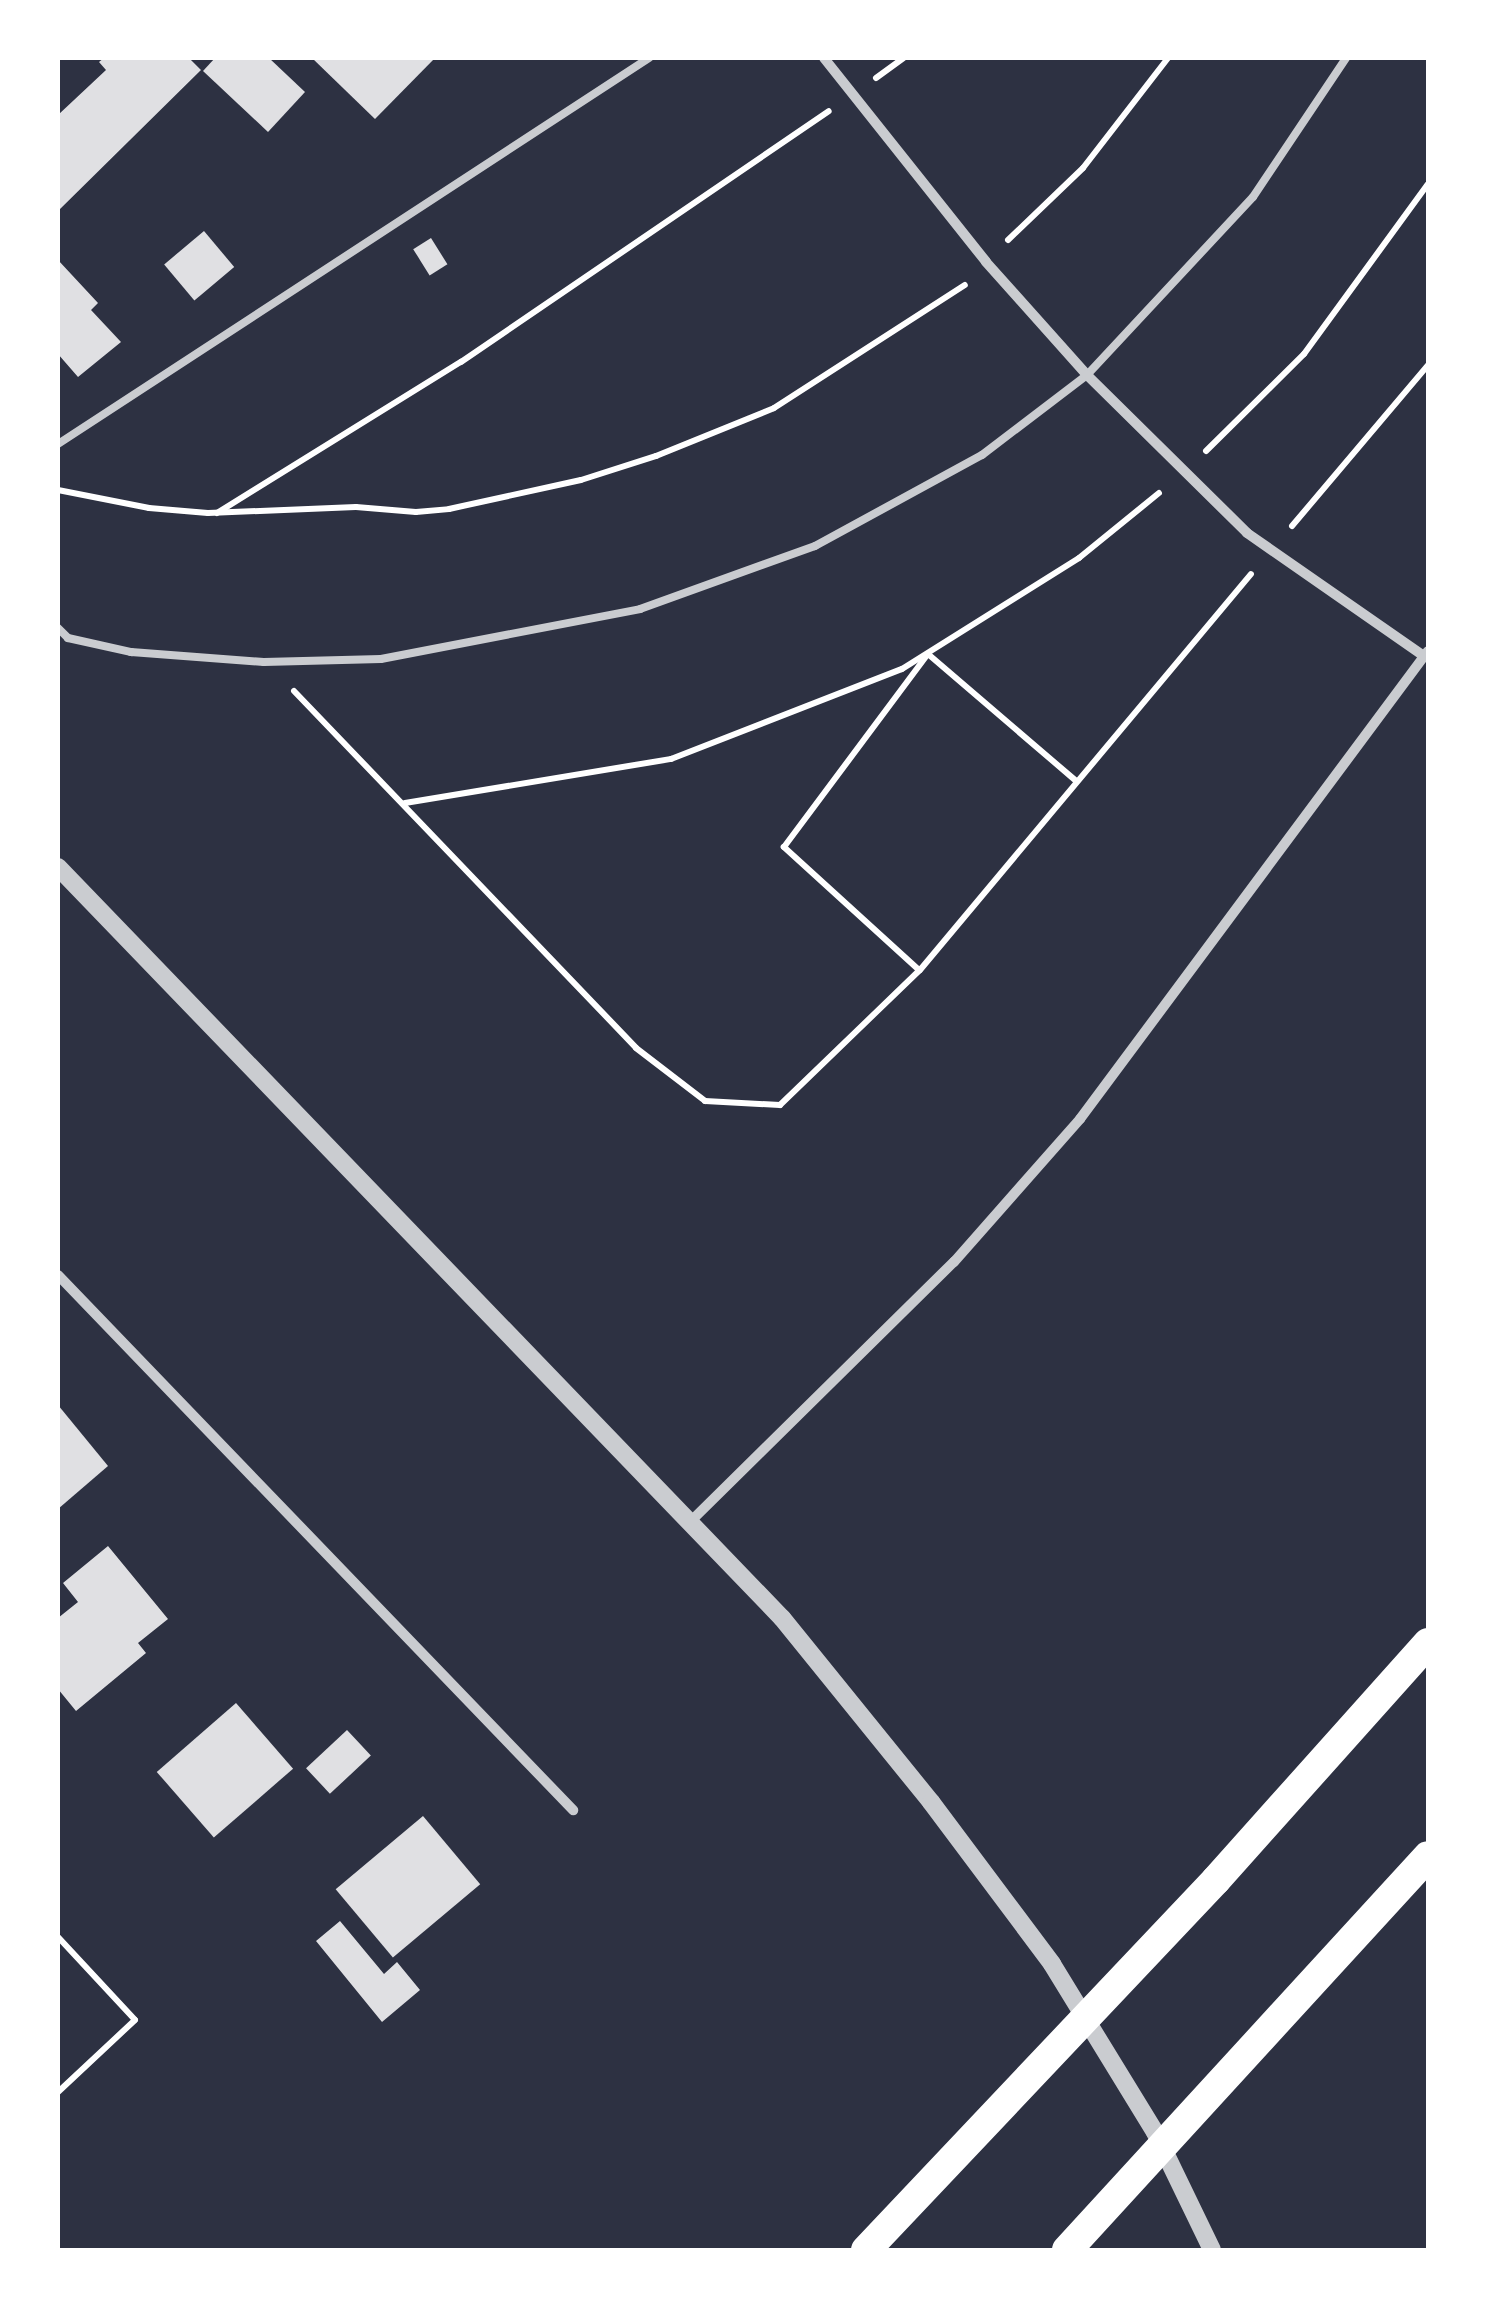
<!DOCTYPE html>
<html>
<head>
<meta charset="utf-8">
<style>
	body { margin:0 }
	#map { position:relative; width:1486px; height:2308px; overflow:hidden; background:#2d3142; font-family:"DM Sans",sans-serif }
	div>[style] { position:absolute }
	.building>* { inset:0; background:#e0e0e3; transform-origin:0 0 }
	.path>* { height:6px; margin:-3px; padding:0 3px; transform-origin:3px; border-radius:3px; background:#fff }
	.service>* { height:8px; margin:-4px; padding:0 4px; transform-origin:4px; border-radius:4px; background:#caccd0 }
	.minor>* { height:10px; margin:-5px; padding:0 5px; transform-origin:5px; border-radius:5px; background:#caccd0 }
	.tertiary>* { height:18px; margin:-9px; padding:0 9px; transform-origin:9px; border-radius:9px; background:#caccd0 }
	.motorway>* { height:30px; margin:-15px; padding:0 15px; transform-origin:15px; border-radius:15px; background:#fff }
	span { translate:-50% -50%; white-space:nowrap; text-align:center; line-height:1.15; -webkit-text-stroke:10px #fff; paint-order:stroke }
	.frame { position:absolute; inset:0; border:60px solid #fff; pointer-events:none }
</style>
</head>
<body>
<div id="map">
	<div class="building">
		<i style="clip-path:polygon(104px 58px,189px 58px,201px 70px,58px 211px,58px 115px,106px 70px,99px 62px)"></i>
		<i style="clip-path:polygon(215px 58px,269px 58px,305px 92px,268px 132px,203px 71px)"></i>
		<i style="clip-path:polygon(312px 58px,435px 58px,375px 119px)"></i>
		<i style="left:204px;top:231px;width:47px;height:52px;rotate:50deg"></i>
		<i style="left:431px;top:238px;width:31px;height:21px;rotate:58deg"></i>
		<i style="clip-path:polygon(58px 260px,98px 303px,91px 310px,121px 342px,78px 377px,58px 354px)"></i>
		<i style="clip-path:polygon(58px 1405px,108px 1466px,58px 1509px)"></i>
		<i style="clip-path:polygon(108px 1546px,168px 1619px,138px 1643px,146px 1653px,76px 1711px,58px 1689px,58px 1618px,78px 1602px,63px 1583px)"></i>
		<i style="left:236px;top:1703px;width:87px;height:105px;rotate:49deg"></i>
		<i style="left:347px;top:1730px;width:35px;height:56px;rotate:47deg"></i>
		<i style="left:423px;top:1816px;width:89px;height:114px;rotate:50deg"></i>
		<i style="clip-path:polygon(340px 1921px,384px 1974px,397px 1962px,420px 1990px,382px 2022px,316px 1941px)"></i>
	</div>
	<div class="path">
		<i style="left:876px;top:78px;width:34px;rotate:-36deg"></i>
		<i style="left:1008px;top:240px;width:104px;rotate:-43.8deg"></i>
		<i style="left:1083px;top:168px;width:139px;rotate:-52.3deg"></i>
		<i style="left:1206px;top:451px;width:138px;rotate:-44.7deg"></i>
		<i style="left:1304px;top:354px;width:210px;rotate:-53.9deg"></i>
		<i style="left:58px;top:490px;width:93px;rotate:11.2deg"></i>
		<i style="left:149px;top:508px;width:59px;rotate:4.8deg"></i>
		<i style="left:208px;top:513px;width:148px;rotate:-2.3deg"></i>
		<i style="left:356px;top:507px;width:60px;rotate:4.8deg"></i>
		<i style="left:416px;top:512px;width:33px;rotate:-5deg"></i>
		<i style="left:449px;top:509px;width:135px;rotate:-12.4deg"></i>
		<i style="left:581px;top:480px;width:79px;rotate:-17.7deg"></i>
		<i style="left:656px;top:456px;width:127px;rotate:-22.1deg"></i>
		<i style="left:774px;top:408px;width:227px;rotate:-32.8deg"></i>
		<i style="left:217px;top:513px;width:287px;rotate:-31.8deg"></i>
		<i style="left:461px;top:362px;width:445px;rotate:-34.3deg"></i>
		<i style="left:1292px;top:526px;width:211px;rotate:-49.8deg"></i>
		<i style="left:294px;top:691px;width:494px;rotate:46.2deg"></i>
		<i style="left:636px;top:1048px;width:87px;rotate:37.5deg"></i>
		<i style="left:705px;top:1101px;width:75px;rotate:3.1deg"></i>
		<i style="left:780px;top:1105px;width:194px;rotate:-44deg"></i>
		<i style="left:920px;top:970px;width:516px;rotate:-50.11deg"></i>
		<i style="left:405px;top:803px;width:270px;rotate:-9.4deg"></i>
		<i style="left:671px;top:759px;width:248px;rotate:-21.3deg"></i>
		<i style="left:902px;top:669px;width:209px;rotate:-32.1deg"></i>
		<i style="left:1079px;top:558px;width:103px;rotate:-39.1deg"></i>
		<i style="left:919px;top:970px;width:183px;rotate:-137.7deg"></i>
		<i style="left:784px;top:847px;width:241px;rotate:-53.3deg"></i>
		<i style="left:928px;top:654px;width:195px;rotate:40.6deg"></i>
		<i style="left:58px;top:1937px;width:113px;rotate:47.1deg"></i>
		<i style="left:135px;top:2020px;width:105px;rotate:136.9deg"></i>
	</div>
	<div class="service">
		<i style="left:58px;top:444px;width:706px;rotate:-33.15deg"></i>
		<i style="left:58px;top:628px;width:14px;rotate:45deg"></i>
		<i style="left:68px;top:638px;width:65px;rotate:12.5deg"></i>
		<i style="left:131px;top:652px;width:133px;rotate:4.3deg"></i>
		<i style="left:264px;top:662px;width:117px;rotate:-1.5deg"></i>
		<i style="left:381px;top:659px;width:264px;rotate:-10.9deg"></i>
		<i style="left:640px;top:609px;width:186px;rotate:-19.8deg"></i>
		<i style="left:815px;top:546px;width:190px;rotate:-28.6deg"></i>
		<i style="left:982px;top:455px;width:132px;rotate:-37.3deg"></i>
		<i style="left:1087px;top:375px;width:243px;rotate:-47deg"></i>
		<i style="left:1253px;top:197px;width:167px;rotate:-56.2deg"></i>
	</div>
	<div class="minor">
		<i style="left:824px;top:58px;width:260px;rotate:51.5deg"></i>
		<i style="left:986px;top:262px;width:152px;rotate:48.2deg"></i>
		<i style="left:1087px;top:375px;width:225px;rotate:44.6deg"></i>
		<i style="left:1247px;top:533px;width:216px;rotate:34.8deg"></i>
		<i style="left:58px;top:1275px;width:743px;rotate:46.09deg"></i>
		<i style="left:690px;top:1522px;width:371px;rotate:-44.6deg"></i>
		<i style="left:954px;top:1262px;width:191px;rotate:-48.6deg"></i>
		<i style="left:1080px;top:1119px;width:583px;rotate:-53.37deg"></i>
	</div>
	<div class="tertiary">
		<i style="left:58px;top:867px;width:1043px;rotate:46.05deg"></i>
		<i style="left:782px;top:1618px;width:237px;rotate:51deg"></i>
		<i style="left:931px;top:1802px;width:202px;rotate:53.2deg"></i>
		<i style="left:1052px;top:1964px;width:197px;rotate:58.5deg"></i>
		<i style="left:1155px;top:2132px;width:131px;rotate:64.2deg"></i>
	</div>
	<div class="motorway">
		<i style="left:866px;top:2250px;width:509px;rotate:-46.59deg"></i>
		<i style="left:1216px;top:1880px;width:318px;rotate:-48.2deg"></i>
		<i style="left:1067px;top:2250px;width:534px;rotate:-47.5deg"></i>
	</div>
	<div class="frame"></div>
</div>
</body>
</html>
